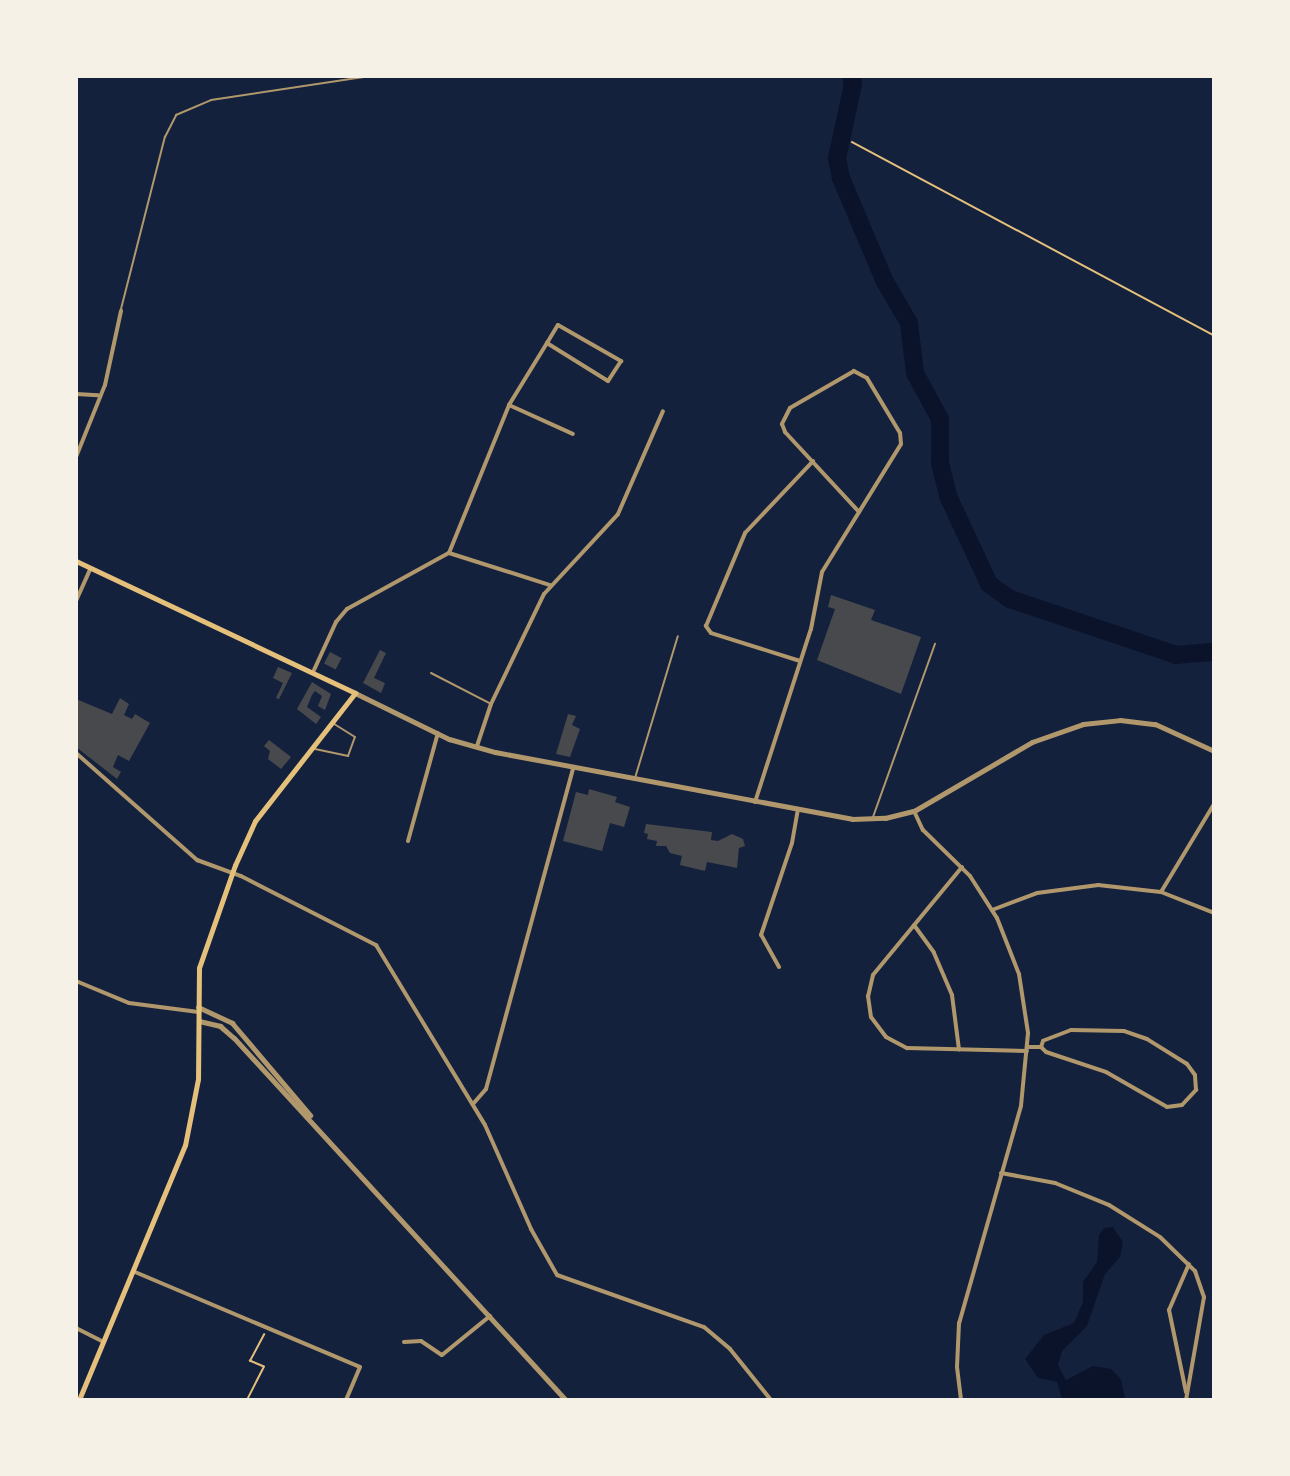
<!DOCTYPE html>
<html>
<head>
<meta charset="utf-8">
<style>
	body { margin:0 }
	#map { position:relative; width:1290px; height:1476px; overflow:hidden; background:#14213d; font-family:Raleway,sans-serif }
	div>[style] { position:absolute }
	.water>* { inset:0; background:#0b132b }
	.river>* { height:18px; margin:-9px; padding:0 9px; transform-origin:9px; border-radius:9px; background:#0b132b }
	.building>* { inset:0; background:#48494c; transform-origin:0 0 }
	.path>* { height:1.5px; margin:-0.75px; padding:0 0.75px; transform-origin:0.75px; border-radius:0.75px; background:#e5c07b }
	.service>* { height:2px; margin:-1px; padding:0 1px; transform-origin:1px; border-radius:1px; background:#b1986c }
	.minor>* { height:4px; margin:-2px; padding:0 2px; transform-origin:2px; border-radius:2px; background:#b1986c }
	.tertiary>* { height:5px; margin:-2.5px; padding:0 2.5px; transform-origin:2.5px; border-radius:2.5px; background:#b1986c }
	.secondary>* { height:5px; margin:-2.5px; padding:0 2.5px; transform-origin:2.5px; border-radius:2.5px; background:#e5c07b }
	span { translate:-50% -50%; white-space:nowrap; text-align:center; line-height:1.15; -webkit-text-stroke:5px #f6f1e7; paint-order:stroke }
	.frame { position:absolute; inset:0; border:78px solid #f6f1e7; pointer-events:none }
</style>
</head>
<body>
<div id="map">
	<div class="water">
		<i style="clip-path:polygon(1113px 1227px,1123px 1242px,1120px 1257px,1105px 1274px,1087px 1326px,1062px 1351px,1058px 1365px,1066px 1380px,1093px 1366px,1111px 1369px,1121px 1379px,1125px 1399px,1062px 1399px,1057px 1382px,1038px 1378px,1025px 1359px,1044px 1335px,1074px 1323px,1083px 1302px,1083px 1282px,1097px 1262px,1099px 1235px,1104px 1228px)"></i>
	</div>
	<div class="river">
		<i style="left:851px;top:76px;width:8px;rotate:76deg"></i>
		<i style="left:853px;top:84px;width:76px;rotate:102.2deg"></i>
		<i style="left:837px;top:158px;width:20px;rotate:79deg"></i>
		<i style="left:841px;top:178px;width:111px;rotate:67.1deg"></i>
		<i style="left:884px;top:280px;width:50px;rotate:59.8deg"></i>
		<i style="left:909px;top:323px;width:50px;rotate:83.2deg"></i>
		<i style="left:915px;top:373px;width:52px;rotate:61.5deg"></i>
		<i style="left:940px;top:419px;width:44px;rotate:90deg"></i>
		<i style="left:940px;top:463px;width:34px;rotate:76deg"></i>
		<i style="left:948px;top:496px;width:97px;rotate:65deg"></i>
		<i style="left:989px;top:584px;width:26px;rotate:36deg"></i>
		<i style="left:1010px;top:599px;width:175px;rotate:18.6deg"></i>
		<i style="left:1176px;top:655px;width:38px;rotate:-5deg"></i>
	</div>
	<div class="building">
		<i style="clip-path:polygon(831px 595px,875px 610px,871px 620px,921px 637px,901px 694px,817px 660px,835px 609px,828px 607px)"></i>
		<i style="clip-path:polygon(380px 650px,386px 653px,374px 678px,385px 683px,381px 693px,363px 683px)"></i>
		<i style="left:330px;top:652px;width:13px;height:13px;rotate:27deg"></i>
		<i style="clip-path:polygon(278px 667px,292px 673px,279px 699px,276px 698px,283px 683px,273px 678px)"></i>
		<i style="clip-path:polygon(312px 682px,331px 694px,325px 710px,318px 706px,322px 696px,315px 691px,312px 695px,307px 707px,321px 717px,316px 724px,297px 709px)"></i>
		<i style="clip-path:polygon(120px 698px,129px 704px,124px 715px,132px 719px,135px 714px,150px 723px,129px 761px,118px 755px,113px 767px,121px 772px,117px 779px,76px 747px,76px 699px,112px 714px)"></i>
		<i style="clip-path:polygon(568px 714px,576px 716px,572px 725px,580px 729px,570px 757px,556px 754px)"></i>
		<i style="clip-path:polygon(269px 740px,291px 757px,281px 769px,268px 759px,270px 751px,264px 746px)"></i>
		<i style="clip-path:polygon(589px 789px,617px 797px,615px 802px,630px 807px,624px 827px,610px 823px,602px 851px,563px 841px,576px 792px,588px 795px)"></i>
		<i style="clip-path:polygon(646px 824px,712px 832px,711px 840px,718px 841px,732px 834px,743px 839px,745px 846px,739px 848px,737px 868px,707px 862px,705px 871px,680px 865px,682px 856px,670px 853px,666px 846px,656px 846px,657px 841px,647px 839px,648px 834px,644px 833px)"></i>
	</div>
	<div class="path">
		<i style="left:852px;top:142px;width:410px;rotate:28.1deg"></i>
		<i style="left:247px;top:1400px;width:37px;rotate:-63deg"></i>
		<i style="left:264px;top:1367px;width:15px;rotate:-157deg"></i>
		<i style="left:250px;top:1361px;width:30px;rotate:-62deg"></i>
	</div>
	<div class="service">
		<i style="left:121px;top:309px;width:178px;rotate:-75.7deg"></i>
		<i style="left:165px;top:137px;width:25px;rotate:-63deg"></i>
		<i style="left:176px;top:115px;width:38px;rotate:-23deg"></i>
		<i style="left:211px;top:100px;width:161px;rotate:-8.6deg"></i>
		<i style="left:431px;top:673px;width:68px;rotate:27.3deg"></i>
		<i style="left:315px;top:749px;width:34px;rotate:12deg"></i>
		<i style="left:348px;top:756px;width:20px;rotate:-70deg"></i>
		<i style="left:355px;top:737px;width:25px;rotate:-148deg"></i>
		<i style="left:635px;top:778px;width:148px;rotate:-73.2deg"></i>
		<i style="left:873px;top:817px;width:184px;rotate:-70.3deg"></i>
	</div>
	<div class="minor">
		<i style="left:76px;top:394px;width:22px;rotate:3deg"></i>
		<i style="left:509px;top:405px;width:70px;rotate:24.4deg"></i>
		<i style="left:76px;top:457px;width:78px;rotate:-68.1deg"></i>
		<i style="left:105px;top:385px;width:76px;rotate:-77.8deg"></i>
		<i style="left:449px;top:553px;width:106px;rotate:17.6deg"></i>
		<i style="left:76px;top:601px;width:36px;rotate:-66deg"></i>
		<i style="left:800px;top:661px;width:93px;rotate:-162.5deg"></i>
		<i style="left:711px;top:633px;width:9px;rotate:-126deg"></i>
		<i style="left:706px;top:626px;width:101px;rotate:-67.2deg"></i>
		<i style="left:745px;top:533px;width:99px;rotate:-46.6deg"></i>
		<i style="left:314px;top:670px;width:53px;rotate:-65.4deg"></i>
		<i style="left:336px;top:622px;width:17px;rotate:-50deg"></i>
		<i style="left:347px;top:609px;width:116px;rotate:-28.8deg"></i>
		<i style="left:449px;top:553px;width:160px;rotate:-67.9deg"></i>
		<i style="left:509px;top:405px;width:73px;rotate:-58.5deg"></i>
		<i style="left:547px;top:343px;width:21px;rotate:-59deg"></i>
		<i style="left:558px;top:325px;width:73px;rotate:29.7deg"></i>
		<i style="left:621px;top:361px;width:24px;rotate:123deg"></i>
		<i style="left:608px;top:381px;width:72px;rotate:-148.1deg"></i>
		<i style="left:477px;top:746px;width:44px;rotate:-71.6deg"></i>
		<i style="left:491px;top:704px;width:122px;rotate:-64.3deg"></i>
		<i style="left:544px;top:594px;width:109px;rotate:-47.2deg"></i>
		<i style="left:618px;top:514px;width:112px;rotate:-66.4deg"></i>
		<i style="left:76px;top:753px;width:162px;rotate:41.5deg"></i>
		<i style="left:197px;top:860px;width:47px;rotate:20deg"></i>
		<i style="left:241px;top:876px;width:152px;rotate:27.1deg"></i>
		<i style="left:376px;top:945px;width:210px;rotate:58.8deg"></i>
		<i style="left:485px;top:1125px;width:114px;rotate:66.1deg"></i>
		<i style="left:531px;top:1229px;width:53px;rotate:60.5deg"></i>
		<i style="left:557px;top:1275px;width:156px;rotate:19.5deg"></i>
		<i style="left:704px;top:1327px;width:34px;rotate:40deg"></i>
		<i style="left:730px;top:1349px;width:65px;rotate:51.2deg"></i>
		<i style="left:755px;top:802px;width:182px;rotate:-72.1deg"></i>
		<i style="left:811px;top:629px;width:58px;rotate:-79.1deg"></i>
		<i style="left:822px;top:572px;width:150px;rotate:-58.3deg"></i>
		<i style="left:901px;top:444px;width:11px;rotate:-95deg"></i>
		<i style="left:900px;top:433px;width:64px;rotate:-121deg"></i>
		<i style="left:867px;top:378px;width:15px;rotate:-152deg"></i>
		<i style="left:854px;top:371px;width:74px;rotate:150deg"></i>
		<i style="left:790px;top:408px;width:18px;rotate:117deg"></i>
		<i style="left:782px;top:424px;width:9px;rotate:69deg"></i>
		<i style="left:785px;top:432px;width:109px;rotate:47.2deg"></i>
		<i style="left:914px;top:811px;width:21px;rotate:65deg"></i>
		<i style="left:923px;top:830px;width:66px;rotate:44.4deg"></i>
		<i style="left:970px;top:876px;width:50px;rotate:57.3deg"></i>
		<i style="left:997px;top:918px;width:60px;rotate:68.6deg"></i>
		<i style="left:1019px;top:974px;width:60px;rotate:81.3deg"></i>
		<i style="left:1028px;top:1033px;width:73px;rotate:95.5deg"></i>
		<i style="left:1021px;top:1106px;width:226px;rotate:105.9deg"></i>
		<i style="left:959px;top:1323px;width:44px;rotate:92.6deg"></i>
		<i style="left:957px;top:1367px;width:33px;rotate:83deg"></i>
		<i style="left:408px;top:841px;width:112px;rotate:-74.5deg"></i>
		<i style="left:962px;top:867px;width:140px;rotate:129.5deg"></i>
		<i style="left:873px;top:975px;width:22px;rotate:103deg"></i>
		<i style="left:868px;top:996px;width:21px;rotate:82deg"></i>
		<i style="left:871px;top:1017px;width:25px;rotate:53deg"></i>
		<i style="left:886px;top:1037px;width:24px;rotate:28deg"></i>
		<i style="left:907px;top:1048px;width:120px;rotate:1.4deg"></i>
		<i style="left:1161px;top:892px;width:103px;rotate:-58.9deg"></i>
		<i style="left:992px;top:910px;width:48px;rotate:-20.7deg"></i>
		<i style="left:1037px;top:893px;width:62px;rotate:-7.5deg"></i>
		<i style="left:1098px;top:885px;width:63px;rotate:6.3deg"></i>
		<i style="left:1161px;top:892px;width:57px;rotate:21.6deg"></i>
		<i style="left:914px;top:925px;width:34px;rotate:54deg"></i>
		<i style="left:934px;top:953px;width:46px;rotate:66.8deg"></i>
		<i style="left:952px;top:995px;width:55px;rotate:82.7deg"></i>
		<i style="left:779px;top:967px;width:37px;rotate:-119deg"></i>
		<i style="left:761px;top:935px;width:97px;rotate:-71.4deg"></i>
		<i style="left:792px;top:843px;width:34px;rotate:-80deg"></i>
		<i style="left:76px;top:981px;width:57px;rotate:22.5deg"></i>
		<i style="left:129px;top:1003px;width:70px;rotate:7.4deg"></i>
		<i style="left:1028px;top:1047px;width:13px"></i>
		<i style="left:1041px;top:1047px;width:7px;rotate:45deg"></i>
		<i style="left:1046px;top:1052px;width:63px;rotate:18.4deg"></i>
		<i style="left:1106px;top:1072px;width:70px;rotate:29.8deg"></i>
		<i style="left:1167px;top:1107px;width:15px;rotate:-8deg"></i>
		<i style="left:1182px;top:1105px;width:21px;rotate:-47deg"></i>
		<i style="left:1196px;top:1090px;width:15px;rotate:-94deg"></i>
		<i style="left:1195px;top:1075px;width:14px;rotate:-126deg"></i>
		<i style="left:1187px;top:1064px;width:47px;rotate:-148deg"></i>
		<i style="left:1147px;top:1039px;width:24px;rotate:-161deg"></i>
		<i style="left:1124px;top:1031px;width:53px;rotate:-178.9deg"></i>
		<i style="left:1071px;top:1030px;width:30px;rotate:159deg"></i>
		<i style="left:1043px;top:1041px;width:6px;rotate:108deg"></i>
		<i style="left:473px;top:1104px;width:20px;rotate:-49deg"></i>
		<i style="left:486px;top:1089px;width:332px;rotate:-74.8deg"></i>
		<i style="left:76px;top:1113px;width:1px;rotate:90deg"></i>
		<i style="left:1001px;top:1173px;width:55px;rotate:10.5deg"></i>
		<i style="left:1055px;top:1183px;width:58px;rotate:22.2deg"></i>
		<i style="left:1109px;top:1205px;width:60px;rotate:32.1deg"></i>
		<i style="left:1160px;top:1237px;width:49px;rotate:44.2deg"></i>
		<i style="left:1195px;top:1271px;width:28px;rotate:71deg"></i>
		<i style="left:1204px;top:1297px;width:105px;rotate:99.9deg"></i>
		<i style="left:135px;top:1272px;width:244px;rotate:22.9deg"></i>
		<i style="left:360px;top:1367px;width:36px;rotate:113deg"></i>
		<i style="left:76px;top:1328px;width:31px;rotate:27deg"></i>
		<i style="left:404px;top:1342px;width:17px;rotate:-3deg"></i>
		<i style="left:421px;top:1341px;width:25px;rotate:34deg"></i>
		<i style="left:442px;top:1355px;width:62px;rotate:-39.1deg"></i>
		<i style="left:1186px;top:1392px;width:84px;rotate:-101.7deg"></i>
		<i style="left:1169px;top:1310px;width:50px;rotate:-66.5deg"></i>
	</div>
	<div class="tertiary">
		<i style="left:355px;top:693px;width:105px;rotate:26.1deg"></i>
		<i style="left:449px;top:739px;width:48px;rotate:15.8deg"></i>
		<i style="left:495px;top:752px;width:363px;rotate:10.6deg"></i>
		<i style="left:852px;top:819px;width:33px;rotate:-2deg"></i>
		<i style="left:885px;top:818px;width:30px;rotate:-14deg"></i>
		<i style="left:914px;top:811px;width:137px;rotate:-30.3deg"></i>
		<i style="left:1032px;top:742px;width:54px;rotate:-19.4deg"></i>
		<i style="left:1083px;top:724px;width:37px;rotate:-6deg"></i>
		<i style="left:1120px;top:720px;width:35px;rotate:7deg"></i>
		<i style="left:1155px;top:724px;width:65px;rotate:24.6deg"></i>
		<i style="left:198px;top:1007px;width:38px;rotate:25deg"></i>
		<i style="left:232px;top:1023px;width:121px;rotate:49.7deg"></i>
		<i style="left:199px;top:1021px;width:22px;rotate:13deg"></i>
		<i style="left:220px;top:1026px;width:18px;rotate:41deg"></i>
		<i style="left:234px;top:1038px;width:491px;rotate:47.5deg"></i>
	</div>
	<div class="secondary">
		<i style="left:76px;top:561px;width:309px;rotate:25.3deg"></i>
		<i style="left:355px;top:693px;width:162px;rotate:128deg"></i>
		<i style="left:255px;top:821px;width:48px;rotate:114.4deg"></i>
		<i style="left:235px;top:865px;width:109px;rotate:109.3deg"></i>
		<i style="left:199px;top:968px;width:111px;rotate:90.5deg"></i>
		<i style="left:198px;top:1079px;width:67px;rotate:101.1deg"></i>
		<i style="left:185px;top:1145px;width:276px;rotate:112.6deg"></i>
	</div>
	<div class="frame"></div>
</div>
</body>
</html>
